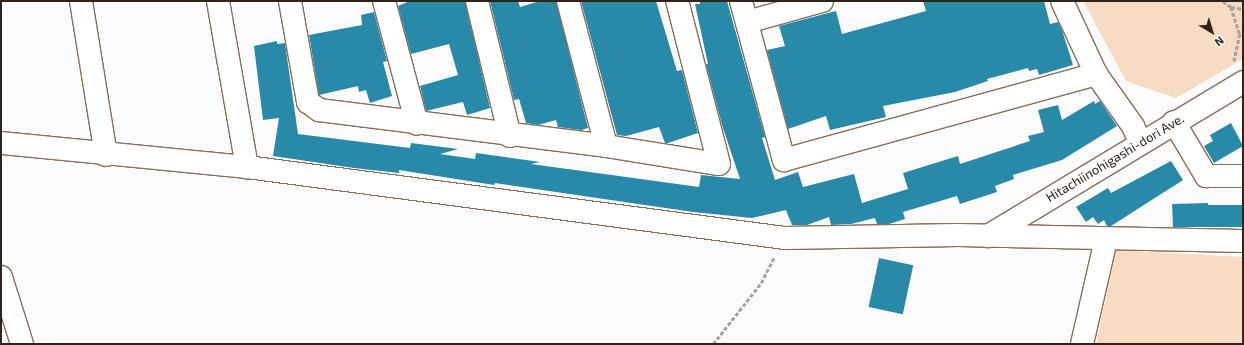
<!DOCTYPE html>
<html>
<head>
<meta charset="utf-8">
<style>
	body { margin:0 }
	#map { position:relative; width:1244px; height:345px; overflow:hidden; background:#fbfbfb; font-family:"Exo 2",sans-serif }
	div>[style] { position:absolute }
	.green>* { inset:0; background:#f7dbc2 }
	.building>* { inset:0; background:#2989a9; transform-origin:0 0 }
	.path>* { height:2.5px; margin-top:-1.25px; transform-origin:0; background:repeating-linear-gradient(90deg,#a8a4a0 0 4px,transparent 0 6px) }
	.roads { filter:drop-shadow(1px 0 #886e56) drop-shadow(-1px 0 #886e56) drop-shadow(0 1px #886e56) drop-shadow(0 -1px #886e56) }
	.minor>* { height:22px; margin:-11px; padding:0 11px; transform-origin:11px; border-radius:11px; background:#fff }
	span { translate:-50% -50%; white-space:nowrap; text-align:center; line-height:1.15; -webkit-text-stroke:3px #fbfbfb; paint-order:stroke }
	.street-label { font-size:13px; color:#2f241a }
	.frame { position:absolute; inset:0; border:2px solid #2f241a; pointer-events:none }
	.north { position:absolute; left:1192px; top:12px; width:40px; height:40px; -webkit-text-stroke:3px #fbfbfb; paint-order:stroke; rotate:142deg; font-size:11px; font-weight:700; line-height:16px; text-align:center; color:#2f241a }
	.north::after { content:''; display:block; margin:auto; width:14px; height:18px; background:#2f241a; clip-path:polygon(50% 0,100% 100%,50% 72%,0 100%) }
</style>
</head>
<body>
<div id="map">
	<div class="green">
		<i style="clip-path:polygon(1083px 1px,1243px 1px,1243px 59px,1176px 98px,1126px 81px)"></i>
		<i style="clip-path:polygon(1116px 250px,1243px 257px,1243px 344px,1096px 344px)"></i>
	</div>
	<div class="building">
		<i style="clip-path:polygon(410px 1px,465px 1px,490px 108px,467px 115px,463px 102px,426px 111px,420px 86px,458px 75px,449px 44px,411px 54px,398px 6px)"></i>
		<i style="clip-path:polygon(490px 1px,518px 1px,520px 7px,540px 1px,556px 1px,588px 128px,581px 130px,558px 127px,556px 120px,538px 125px,526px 123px,519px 99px,514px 100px)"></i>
		<i style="clip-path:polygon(581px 1px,656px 1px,677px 71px,682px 70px,698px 133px,668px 143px,665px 143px,659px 127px,626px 136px,617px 135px)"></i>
		<i style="clip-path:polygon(700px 1px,727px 1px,765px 137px,762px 138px,775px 180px,798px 172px,803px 187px,854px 174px,862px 203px,908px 189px,903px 173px,958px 156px,960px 164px,1030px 141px,1028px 136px,1044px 132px,1038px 110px,1058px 105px,1062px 120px,1094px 101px,1095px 104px,1100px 101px,1117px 126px,1062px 160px,1013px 175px,1014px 179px,995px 186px,997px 192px,960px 204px,957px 196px,903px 212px,905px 219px,889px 224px,877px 224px,875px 218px,851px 224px,831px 225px,829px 217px,807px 225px,792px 225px,786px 210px,752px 218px,693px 212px,495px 183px,494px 185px,399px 170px,399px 173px,354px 168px,273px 156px,279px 118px,263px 120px,254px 46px,277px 41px,277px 44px,285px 43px,298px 134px,410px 148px,411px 143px,458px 149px,440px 154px,475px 159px,476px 153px,540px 162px,531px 164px,699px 187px,701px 175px,740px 179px,722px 125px,706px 64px,708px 64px,695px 4px,700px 4px)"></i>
		<i style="clip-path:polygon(923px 1px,1044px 1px,1050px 24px,1058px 22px,1062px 30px,1073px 65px,1039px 75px,1037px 69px,1029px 71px,1028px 68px,987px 79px,988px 81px,955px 92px,883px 106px,886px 117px,830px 130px,826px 116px,788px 129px,767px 50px,785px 46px,779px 26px,836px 11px,842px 34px,926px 11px)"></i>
		<i style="clip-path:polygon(374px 12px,387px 61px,383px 62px,392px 96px,370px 103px,366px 90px,359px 92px,358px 86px,319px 95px,309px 35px,362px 25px,361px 15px)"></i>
		<i style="clip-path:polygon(1231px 123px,1243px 146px,1214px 163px,1204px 146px,1213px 141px,1210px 135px)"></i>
		<i style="clip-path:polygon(1171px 161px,1183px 180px,1111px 226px,1107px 226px,1104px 220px,1098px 224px,1093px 217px,1086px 222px,1076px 207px,1108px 188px,1111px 193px)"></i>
		<i style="clip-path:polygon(1208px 203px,1208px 205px,1242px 205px,1242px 227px,1173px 227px,1172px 204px)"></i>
		<i style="left:879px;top:258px;width:35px;height:50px;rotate:12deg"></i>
	</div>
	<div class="path">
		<i style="left:1223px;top:1px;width:10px;rotate:37deg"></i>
		<i style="left:1231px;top:7px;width:12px;rotate:9deg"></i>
		<i style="left:1231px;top:7px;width:28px;rotate:72deg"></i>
		<i style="left:1240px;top:34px;width:29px;rotate:102deg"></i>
		<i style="left:713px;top:344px;width:78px;rotate:-51.8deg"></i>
		<i style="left:761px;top:283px;width:28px;rotate:-63deg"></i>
	</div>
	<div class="roads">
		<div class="minor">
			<i style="left:81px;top:1px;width:156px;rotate:80.8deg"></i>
			<i style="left:218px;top:1px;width:169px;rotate:80.1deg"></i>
			<i style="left:290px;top:1px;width:103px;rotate:79.9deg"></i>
			<i style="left:308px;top:102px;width:14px;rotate:36deg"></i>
			<i style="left:319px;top:110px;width:289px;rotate:7.1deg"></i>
			<i style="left:606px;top:146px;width:114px;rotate:9.1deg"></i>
			<i style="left:719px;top:164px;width:168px;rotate:-104.4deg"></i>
			<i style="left:384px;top:1px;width:127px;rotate:75deg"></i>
			<i style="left:477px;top:1px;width:139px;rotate:76.3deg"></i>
			<i style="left:568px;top:1px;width:150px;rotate:75.3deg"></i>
			<i style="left:741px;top:1px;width:165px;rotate:74.9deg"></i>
			<i style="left:784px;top:160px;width:324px;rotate:-15.4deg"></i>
			<i style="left:1062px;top:1px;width:81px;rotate:65deg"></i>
			<i style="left:1096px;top:74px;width:64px;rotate:54.6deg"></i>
			<i style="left:1133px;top:126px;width:17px;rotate:66deg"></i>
			<i style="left:747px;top:22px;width:78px;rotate:-15.6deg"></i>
			<i style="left:1174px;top:122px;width:63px;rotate:59.3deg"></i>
			<i style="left:1206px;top:176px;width:37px"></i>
			<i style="left:1px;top:143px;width:247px;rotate:5.6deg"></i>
			<i style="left:247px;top:167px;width:543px;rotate:7.52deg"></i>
			<i style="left:785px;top:238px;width:173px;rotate:-1deg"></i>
			<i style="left:958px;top:235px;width:285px;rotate:1.2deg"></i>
			<i style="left:988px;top:236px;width:298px;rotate:-31.1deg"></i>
			<i style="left:1px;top:277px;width:70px;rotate:72.6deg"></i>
			<i style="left:1082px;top:344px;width:108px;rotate:-77.1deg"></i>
		</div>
	</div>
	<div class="street-label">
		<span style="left:1115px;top:158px;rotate:-31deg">Hitachiinohigashi-dori Ave.</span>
	</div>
	<div class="frame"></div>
	<div class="north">N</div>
</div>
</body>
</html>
